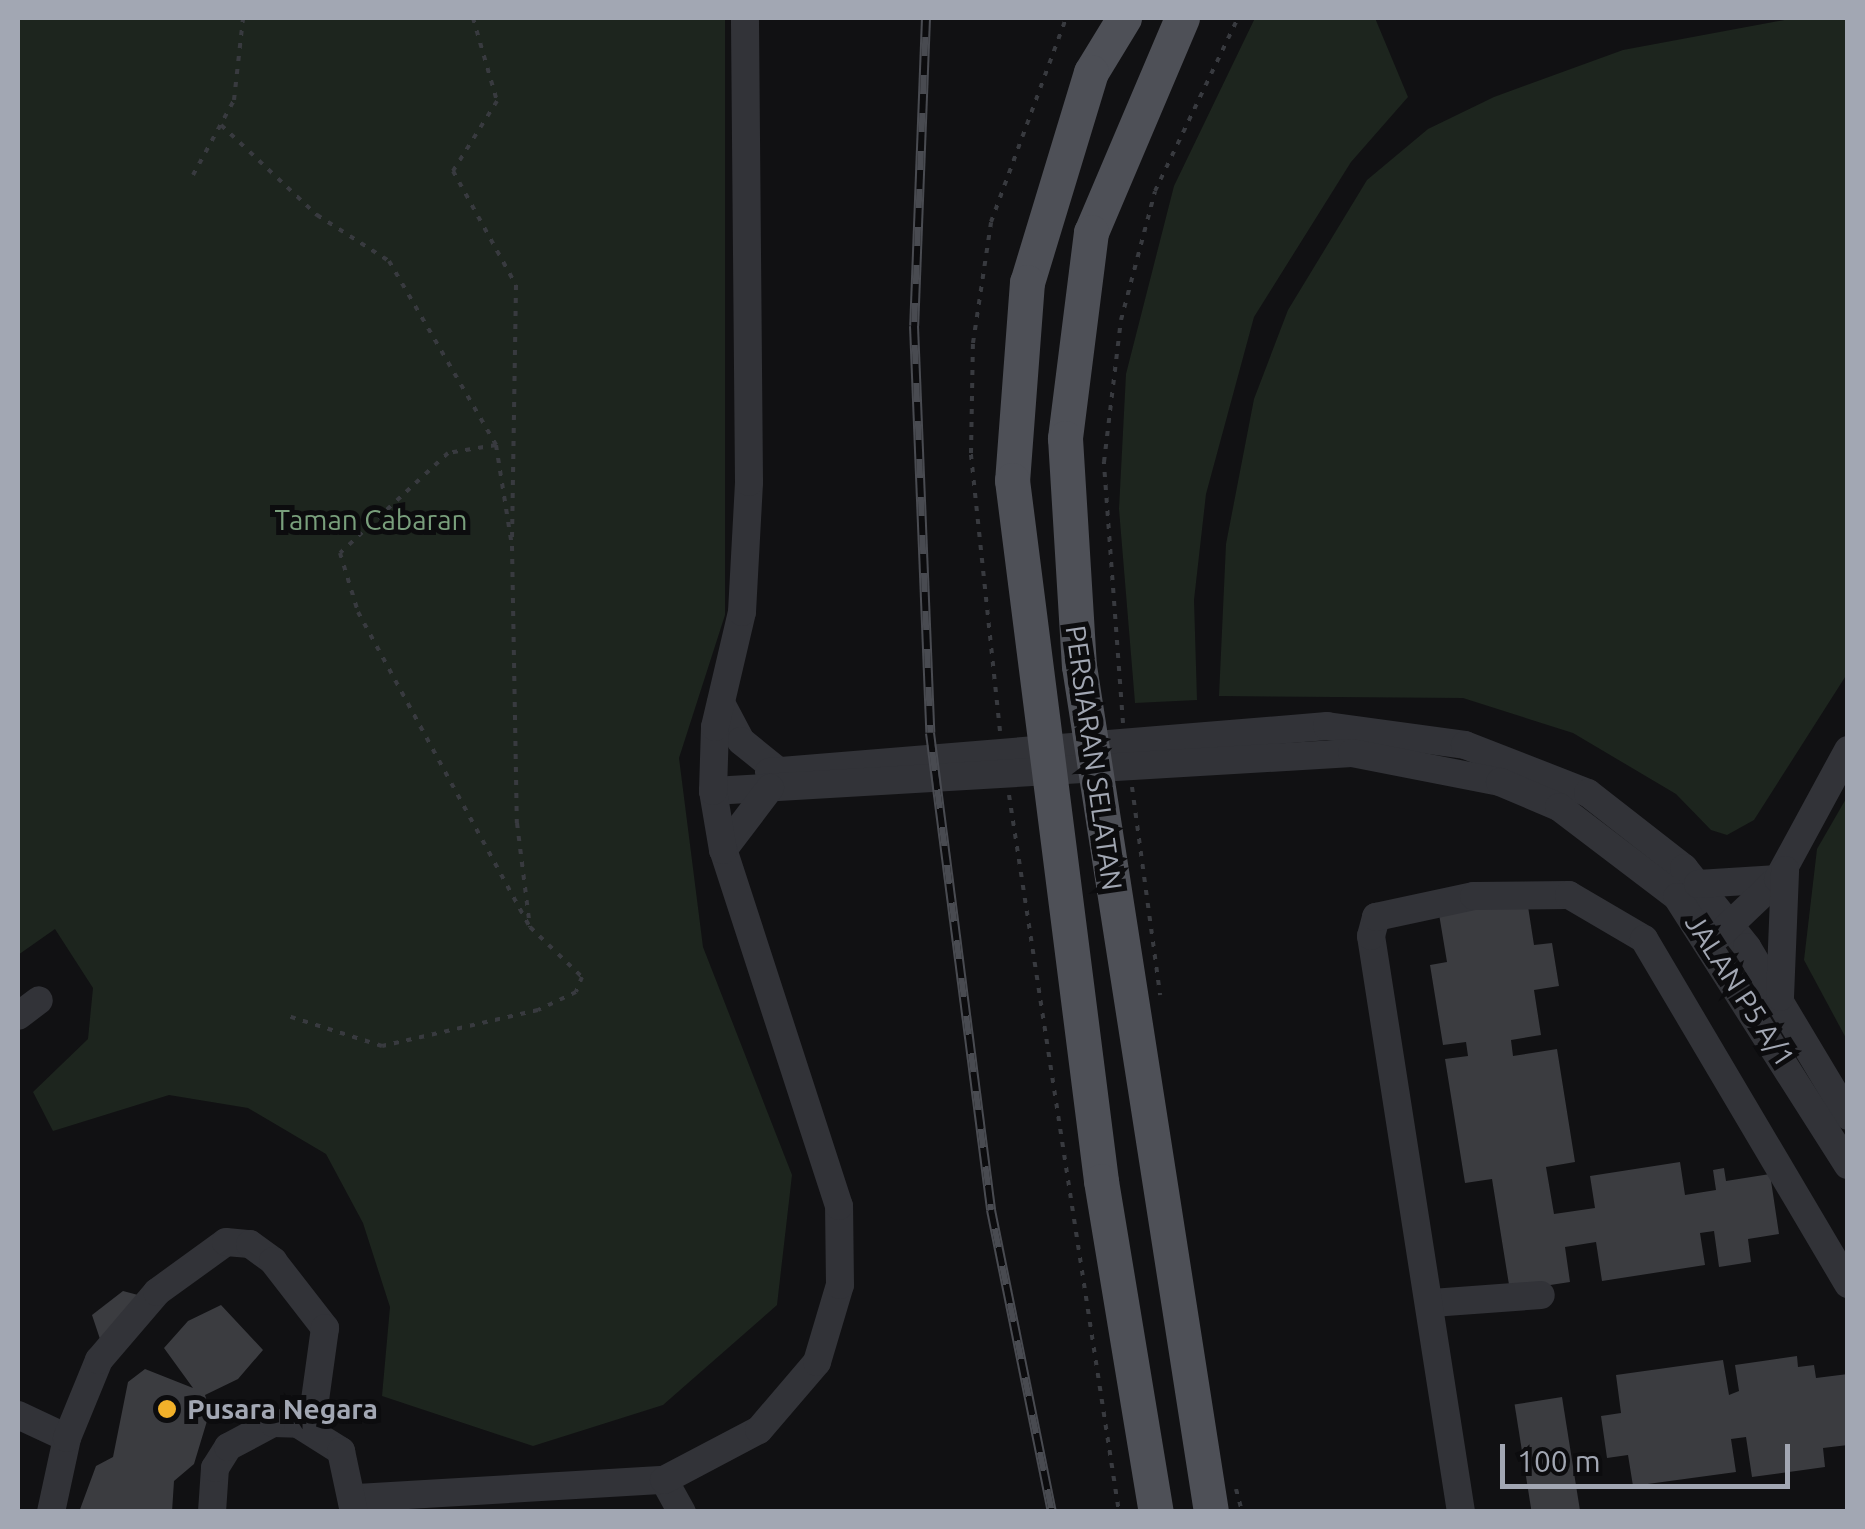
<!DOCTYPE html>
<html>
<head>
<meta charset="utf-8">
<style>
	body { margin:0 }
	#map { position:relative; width:1865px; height:1529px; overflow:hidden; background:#111113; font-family:Ubuntu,sans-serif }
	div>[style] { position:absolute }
	.green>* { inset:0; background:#1d251e }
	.building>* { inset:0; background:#3b3c40; transform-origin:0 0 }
	.path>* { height:4px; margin-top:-2px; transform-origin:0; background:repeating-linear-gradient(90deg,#383a3f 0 5px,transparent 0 13px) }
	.minor>* { height:28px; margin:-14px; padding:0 14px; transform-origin:14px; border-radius:14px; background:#323338 }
	.major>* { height:35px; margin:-17.5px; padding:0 17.5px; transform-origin:17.5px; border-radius:17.5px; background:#4e5057 }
	.rail>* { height:10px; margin-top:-5px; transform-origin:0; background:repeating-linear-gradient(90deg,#0c0c0e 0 19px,#494b51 0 38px); box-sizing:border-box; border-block:2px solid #494b51 }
	.dots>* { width:28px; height:28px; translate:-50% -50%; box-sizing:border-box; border:5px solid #0c0c0e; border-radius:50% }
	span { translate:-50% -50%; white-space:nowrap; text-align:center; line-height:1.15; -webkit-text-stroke:10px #0c0c0e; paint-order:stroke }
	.park-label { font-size:28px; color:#799f7c }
	.street-label { font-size:28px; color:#a2a7b3 }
	.poi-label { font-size:28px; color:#a2a7b3; font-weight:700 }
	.left { translate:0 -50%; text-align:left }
	.frame { position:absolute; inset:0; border:20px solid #a2a7b3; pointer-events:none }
	.scale { position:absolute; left:1500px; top:1444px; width:290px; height:45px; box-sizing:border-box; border:5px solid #a2a7b3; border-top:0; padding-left:12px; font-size:30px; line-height:35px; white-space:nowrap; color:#a2a7b3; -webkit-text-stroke:8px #0c0c0e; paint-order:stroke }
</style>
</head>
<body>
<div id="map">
	<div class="green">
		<i style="clip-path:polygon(18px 18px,725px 18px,725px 615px,679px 758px,703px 947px,792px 1175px,777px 1305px,663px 1405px,533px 1446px,382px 1396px,390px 1307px,363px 1223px,326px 1154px,248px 1108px,169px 1095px,53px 1131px,33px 1092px,88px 1039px,93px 988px,55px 929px,18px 955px)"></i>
		<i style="clip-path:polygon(1255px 18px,1375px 18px,1408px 97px,1351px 162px,1254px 317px,1206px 494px,1194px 600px,1197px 700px,1135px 703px,1119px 509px,1126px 374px,1174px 186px)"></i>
		<i style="clip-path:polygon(1795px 18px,1847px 18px,1847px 674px,1754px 820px,1727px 835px,1711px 830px,1676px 794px,1573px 733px,1463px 698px,1219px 696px,1226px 544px,1254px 399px,1288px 310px,1367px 180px,1428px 129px,1494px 97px,1623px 50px)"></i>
		<i style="clip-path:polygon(1847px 797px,1847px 1040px,1804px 960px,1817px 849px)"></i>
	</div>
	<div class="building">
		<i style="clip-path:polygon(1527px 900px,1534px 945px,1552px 943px,1559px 986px,1534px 990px,1541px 1035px,1511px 1040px,1513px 1056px,1557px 1049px,1575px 1162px,1546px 1167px,1554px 1214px,1595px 1208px,1590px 1176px,1680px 1162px,1685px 1195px,1716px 1190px,1713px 1170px,1724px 1168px,1726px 1181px,1770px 1174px,1779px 1234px,1748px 1239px,1751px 1262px,1719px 1267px,1714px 1231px,1700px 1233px,1705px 1265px,1602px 1281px,1596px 1242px,1565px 1247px,1570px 1282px,1510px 1291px,1492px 1179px,1465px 1183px,1445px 1059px,1468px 1056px,1466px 1042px,1443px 1045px,1430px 965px,1447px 962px,1439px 914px)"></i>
		<i style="clip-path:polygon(123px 1291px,138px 1295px,100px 1339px,92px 1315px)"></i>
		<i style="clip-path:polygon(221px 1305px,263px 1350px,238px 1379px,205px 1395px,210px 1411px,194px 1464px,174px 1481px,172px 1512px,79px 1512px,96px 1466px,113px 1457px,128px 1382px,145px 1369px,193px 1388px,164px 1348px,188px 1321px)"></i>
		<i style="clip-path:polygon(1797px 1356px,1798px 1367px,1814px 1365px,1816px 1378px,1848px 1374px,1848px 1445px,1823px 1448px,1825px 1467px,1752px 1477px,1746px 1437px,1731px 1439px,1736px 1472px,1633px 1486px,1628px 1455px,1607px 1458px,1601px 1416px,1621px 1413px,1616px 1375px,1723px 1360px,1729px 1395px,1739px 1391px,1735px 1365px)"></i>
		<i style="left:1562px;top:1397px;width:116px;height:48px;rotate:81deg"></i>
	</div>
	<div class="path">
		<i style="left:473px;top:18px;width:86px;rotate:73.9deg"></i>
		<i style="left:497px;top:101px;width:83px;rotate:122.2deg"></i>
		<i style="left:453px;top:171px;width:130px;rotate:61.1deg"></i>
		<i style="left:516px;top:285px;width:256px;rotate:90.9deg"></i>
		<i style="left:221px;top:125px;width:132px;rotate:43.2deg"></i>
		<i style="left:317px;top:215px;width:85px;rotate:32.6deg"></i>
		<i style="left:389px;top:261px;width:213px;rotate:59.8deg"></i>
		<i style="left:496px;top:445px;width:102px;rotate:81deg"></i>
		<i style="left:512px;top:546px;width:277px;rotate:89deg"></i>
		<i style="left:517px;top:823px;width:105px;rotate:82.9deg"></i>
		<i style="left:530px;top:927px;width:72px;rotate:43.9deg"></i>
		<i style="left:582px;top:977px;width:16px;rotate:112deg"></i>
		<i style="left:576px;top:992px;width:42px;rotate:154.7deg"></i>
		<i style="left:538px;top:1010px;width:160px;rotate:167deg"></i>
		<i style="left:382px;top:1046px;width:99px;rotate:-162.3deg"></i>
		<i style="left:193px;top:175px;width:85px;rotate:-61.3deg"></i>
		<i style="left:234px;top:100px;width:82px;rotate:-83.7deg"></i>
		<i style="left:496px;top:445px;width:49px;rotate:170.5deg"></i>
		<i style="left:448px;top:453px;width:147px;rotate:137.2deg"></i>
		<i style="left:340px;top:553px;width:62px;rotate:73deg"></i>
		<i style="left:358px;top:612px;width:358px;rotate:61.4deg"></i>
		<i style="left:1123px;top:723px;width:262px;rotate:-94.2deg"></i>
		<i style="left:1104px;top:462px;width:143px;rotate:-83.2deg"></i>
		<i style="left:1121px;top:320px;width:133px;rotate:-75.2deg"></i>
		<i style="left:1155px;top:191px;width:192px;rotate:-64.4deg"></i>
		<i style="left:1000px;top:731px;width:280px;rotate:-96deg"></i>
		<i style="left:971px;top:453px;width:110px;rotate:-89deg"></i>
		<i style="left:973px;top:343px;width:122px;rotate:-81.5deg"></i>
		<i style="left:991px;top:222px;width:217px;rotate:-69.8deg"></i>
		<i style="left:1132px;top:787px;width:210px;rotate:82.3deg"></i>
		<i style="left:1009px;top:795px;width:725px;rotate:81.28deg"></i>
		<i style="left:1236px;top:1489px;width:24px;rotate:75deg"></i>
	</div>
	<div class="minor">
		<i style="left:721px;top:703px;width:43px;rotate:62.2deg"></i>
		<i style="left:741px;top:741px;width:48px;rotate:39deg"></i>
		<i style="left:769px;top:772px;width:560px;rotate:-4.71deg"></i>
		<i style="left:1327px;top:726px;width:139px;rotate:7.8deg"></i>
		<i style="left:1465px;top:745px;width:132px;rotate:21.3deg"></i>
		<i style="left:1588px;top:793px;width:122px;rotate:38deg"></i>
		<i style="left:1684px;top:868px;width:101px;rotate:51.4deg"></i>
		<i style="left:1747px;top:947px;width:197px;rotate:59.1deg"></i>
		<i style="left:713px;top:791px;width:640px;rotate:-3.4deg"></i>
		<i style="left:1352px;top:753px;width:151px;rotate:11.1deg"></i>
		<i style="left:1500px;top:782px;width:64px;rotate:23deg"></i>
		<i style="left:1559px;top:807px;width:148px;rotate:37.3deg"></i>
		<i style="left:1677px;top:897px;width:318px;rotate:57.5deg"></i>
		<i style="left:723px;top:850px;width:78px;rotate:-52.8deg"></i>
		<i style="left:1698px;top:884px;width:80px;rotate:-3.6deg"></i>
		<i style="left:1719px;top:935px;width:81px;rotate:-43.5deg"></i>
		<i style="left:1778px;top:879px;width:147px;rotate:-61.5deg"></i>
		<i style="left:1780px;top:997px;width:127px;rotate:-87.7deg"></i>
		<i style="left:18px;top:1016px;width:26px;rotate:-37deg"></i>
		<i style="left:1432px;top:1303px;width:109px;rotate:-4.2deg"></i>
		<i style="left:18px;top:1415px;width:54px;rotate:25.1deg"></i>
		<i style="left:664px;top:1480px;width:37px;rotate:61deg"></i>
		<i style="left:357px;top:1498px;width:308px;rotate:-3.4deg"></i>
		<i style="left:664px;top:1480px;width:107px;rotate:-27.8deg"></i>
		<i style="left:759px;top:1430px;width:89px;rotate:-49.5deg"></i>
		<i style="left:817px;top:1362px;width:80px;rotate:-73.4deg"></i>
		<i style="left:840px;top:1285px;width:79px;rotate:-90.7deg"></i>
		<i style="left:839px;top:1206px;width:374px;rotate:-108deg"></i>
		<i style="left:723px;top:850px;width:60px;rotate:-99.6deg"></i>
		<i style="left:713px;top:791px;width:64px;rotate:-88.2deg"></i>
		<i style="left:715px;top:727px;width:118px;rotate:-76.8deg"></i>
		<i style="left:742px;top:612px;width:130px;rotate:-86.9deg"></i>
		<i style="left:749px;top:482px;width:464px;rotate:-90.5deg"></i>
		<i style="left:51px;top:1512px;width:76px;rotate:-77.8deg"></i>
		<i style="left:67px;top:1438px;width:84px;rotate:-67.7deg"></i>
		<i style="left:99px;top:1360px;width:89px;rotate:-49.5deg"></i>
		<i style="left:157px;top:1292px;width:85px;rotate:-35.9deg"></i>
		<i style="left:226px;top:1242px;width:24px;rotate:5deg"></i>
		<i style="left:250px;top:1244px;width:29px;rotate:36deg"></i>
		<i style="left:273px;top:1261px;width:85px;rotate:52.2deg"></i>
		<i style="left:325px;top:1328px;width:102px;rotate:97.9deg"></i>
		<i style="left:212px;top:1512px;width:44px;rotate:-86.1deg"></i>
		<i style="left:215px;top:1468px;width:25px;rotate:-58deg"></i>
		<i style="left:228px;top:1447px;width:51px;rotate:-28.1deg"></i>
		<i style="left:273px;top:1423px;width:25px;rotate:2deg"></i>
		<i style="left:298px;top:1424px;width:51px;rotate:32.1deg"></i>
		<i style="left:341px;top:1451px;width:62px;rotate:78deg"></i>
		<i style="left:1461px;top:1512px;width:583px;rotate:-98.88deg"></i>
		<i style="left:1371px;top:936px;width:20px;rotate:-75deg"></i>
		<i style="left:1376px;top:917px;width:100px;rotate:-12.1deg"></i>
		<i style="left:1474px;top:896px;width:95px;rotate:-0.6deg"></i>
		<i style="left:1569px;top:895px;width:87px;rotate:30.4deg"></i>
		<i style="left:1644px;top:939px;width:401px;rotate:59.4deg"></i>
	</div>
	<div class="major">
		<i style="left:1124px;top:18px;width:63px;rotate:121.4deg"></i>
		<i style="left:1091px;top:72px;width:220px;rotate:106.9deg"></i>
		<i style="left:1027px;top:282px;width:199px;rotate:94.3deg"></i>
		<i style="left:1012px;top:480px;width:707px;rotate:82.76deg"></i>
		<i style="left:1101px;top:1181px;width:336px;rotate:80.6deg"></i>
		<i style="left:1182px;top:18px;width:233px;rotate:113deg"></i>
		<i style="left:1091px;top:232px;width:208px;rotate:97.2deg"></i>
		<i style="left:1065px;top:438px;width:228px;rotate:86.5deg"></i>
		<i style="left:1079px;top:666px;width:856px;rotate:81.13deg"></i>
	</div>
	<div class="rail">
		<i style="left:926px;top:18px;width:308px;rotate:92.2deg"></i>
		<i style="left:914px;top:326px;width:407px;rotate:87.7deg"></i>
		<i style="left:930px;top:733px;width:481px;rotate:82.7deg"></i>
		<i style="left:991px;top:1210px;width:308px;rotate:78.6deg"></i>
	</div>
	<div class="dots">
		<i style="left:167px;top:1409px;background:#f2b12a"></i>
	</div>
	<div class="park-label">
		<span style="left:371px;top:520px">Taman Cabaran</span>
	</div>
	<div class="street-label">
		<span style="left:1094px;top:758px;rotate:82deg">PERSIARAN SELATAN</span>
		<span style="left:1740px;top:990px;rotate:57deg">JALAN P5 A/1</span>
	</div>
	<div class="poi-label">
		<span class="left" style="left:187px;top:1409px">Pusara Negara</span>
	</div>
	<div class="frame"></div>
	<div class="scale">100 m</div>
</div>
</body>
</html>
